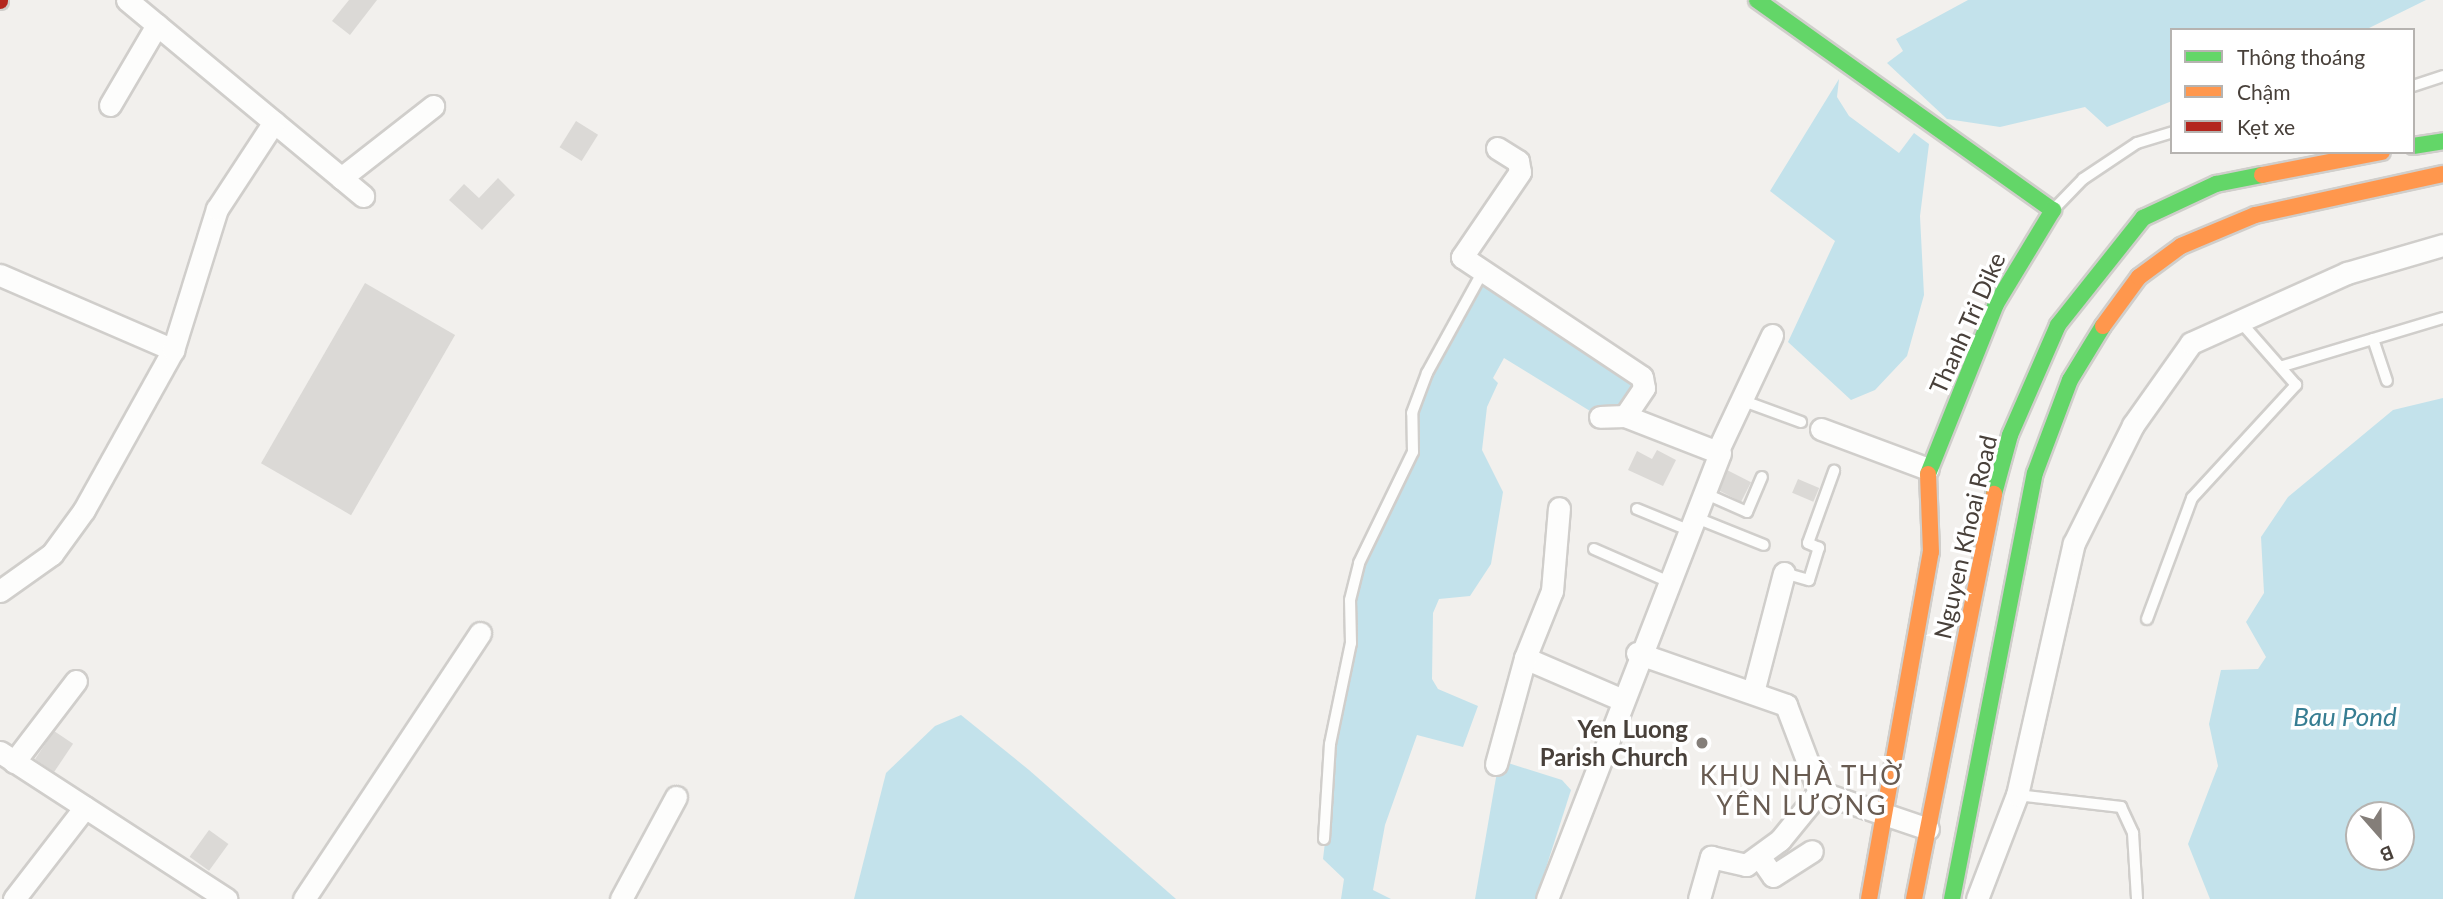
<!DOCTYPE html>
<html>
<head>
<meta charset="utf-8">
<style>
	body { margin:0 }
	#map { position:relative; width:2443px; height:899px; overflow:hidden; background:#f2f0ed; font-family:Lato,sans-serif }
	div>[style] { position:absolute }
	.water>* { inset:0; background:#c3e2eb }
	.building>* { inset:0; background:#dbd9d6; transform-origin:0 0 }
	.roads { filter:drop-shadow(2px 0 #d0cecb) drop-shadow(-2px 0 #d0cecb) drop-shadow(0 2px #d0cecb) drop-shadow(0 -2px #d0cecb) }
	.lane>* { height:10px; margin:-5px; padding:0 5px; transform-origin:5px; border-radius:5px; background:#fdfdfc }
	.street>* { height:21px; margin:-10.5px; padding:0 10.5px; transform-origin:10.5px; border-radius:10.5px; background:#fdfdfc }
	.fast>* { height:16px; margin:-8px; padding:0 8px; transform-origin:8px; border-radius:8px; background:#63d668 }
	.slow>* { height:16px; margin:-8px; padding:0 8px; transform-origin:8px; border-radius:8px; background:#ff974d }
	.jam>* { height:16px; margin:-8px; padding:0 8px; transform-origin:8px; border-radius:8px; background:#b3261e }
	.dots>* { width:19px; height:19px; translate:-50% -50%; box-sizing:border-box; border:4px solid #fff; border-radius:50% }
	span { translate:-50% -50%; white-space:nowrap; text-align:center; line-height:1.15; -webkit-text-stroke:7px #fff; paint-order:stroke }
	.street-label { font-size:24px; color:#48403a }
	.poi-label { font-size:24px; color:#48403a; font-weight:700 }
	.right { translate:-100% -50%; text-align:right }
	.water-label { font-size:26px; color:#367d92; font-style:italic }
	.neighbourhood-label { font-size:26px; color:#695c52; letter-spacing:2px }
	.legend { position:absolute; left:2170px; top:28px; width:245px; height:126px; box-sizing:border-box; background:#fff; border:2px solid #b6b3b0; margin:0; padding:9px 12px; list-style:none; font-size:21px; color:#48403a }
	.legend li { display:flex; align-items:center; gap:14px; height:35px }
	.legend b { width:35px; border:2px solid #b6b3b0 }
	.north { position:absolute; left:2345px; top:801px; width:70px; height:70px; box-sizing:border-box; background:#fff; border:2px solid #b6b3b0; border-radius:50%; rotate:159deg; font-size:19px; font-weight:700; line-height:28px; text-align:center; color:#48403a }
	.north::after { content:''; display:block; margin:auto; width:24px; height:32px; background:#847e79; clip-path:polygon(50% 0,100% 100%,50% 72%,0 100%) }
</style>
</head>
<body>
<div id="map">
	<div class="water">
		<i style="clip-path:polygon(1968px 0,2426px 0,2365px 30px,2172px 30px,2172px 101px,2107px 127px,2085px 107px,2000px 127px,1947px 119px,1887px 63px,1903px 51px,1896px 39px)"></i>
		<i style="clip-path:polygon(1839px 79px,1837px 97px,1849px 116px,1899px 153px,1914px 133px,1929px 144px,1920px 216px,1924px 295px,1907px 356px,1875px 390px,1851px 400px,1788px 342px,1835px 241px,1770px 191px)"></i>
		<i style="clip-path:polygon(1490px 280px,1630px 375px,1633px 391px,1621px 408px,1590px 411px,1504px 358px,1493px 378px,1498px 383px,1487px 407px,1482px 450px,1503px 492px,1491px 564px,1470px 596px,1439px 599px,1433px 613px,1432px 679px,1438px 689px,1478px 706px,1463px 747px,1417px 735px,1385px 825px,1373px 890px,1391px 899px,1341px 899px,1344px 879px,1323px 859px,1354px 598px,1362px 562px,1417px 455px,1416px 409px,1451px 331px,1479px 283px)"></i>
		<i style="clip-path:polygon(evenodd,2443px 398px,2443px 899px,2210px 899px,2188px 844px,2218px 766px,2209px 724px,2221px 670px,2258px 669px,2266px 657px,2246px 622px,2264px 593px,2261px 537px,2288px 497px,2393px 410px,2443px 398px,2401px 815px,2401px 857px,2359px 857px,2359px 815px,2401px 815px)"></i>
		<i style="clip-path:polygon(961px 715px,1029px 770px,1176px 899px,854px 899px,886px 773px,935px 726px)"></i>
		<i style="clip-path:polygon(1505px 762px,1562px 780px,1571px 790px,1536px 899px,1475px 899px,1497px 772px)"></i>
	</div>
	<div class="building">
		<i style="clip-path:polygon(349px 0,377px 0,350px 35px,332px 21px)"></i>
		<i style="left:576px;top:121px;width:26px;height:31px;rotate:32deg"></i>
		<i style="clip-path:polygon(498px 178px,515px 195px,482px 230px,449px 200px,464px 184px,479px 198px)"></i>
		<i style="left:365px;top:283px;width:104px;height:208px;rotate:30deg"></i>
		<i style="clip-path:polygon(1657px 450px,1676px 460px,1663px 486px,1628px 470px,1637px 451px,1652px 459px)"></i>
		<i style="left:1727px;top:470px;width:27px;height:22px;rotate:27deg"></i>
		<i style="left:1798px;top:479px;width:23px;height:15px;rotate:23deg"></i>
		<i style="left:54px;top:731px;width:23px;height:34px;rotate:34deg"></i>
		<i style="left:209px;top:830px;width:24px;height:33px;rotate:36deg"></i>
	</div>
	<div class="roads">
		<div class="lane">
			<i style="left:2413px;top:86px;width:32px;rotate:-18deg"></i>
			<i style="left:2053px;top:210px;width:43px;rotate:-45.9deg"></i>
			<i style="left:2083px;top:179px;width:65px;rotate:-33.7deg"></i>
			<i style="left:2137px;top:143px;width:37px;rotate:-17deg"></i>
			<i style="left:2373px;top:339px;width:44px;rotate:71.6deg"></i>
			<i style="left:2283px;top:366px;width:167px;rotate:-16.7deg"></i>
			<i style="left:1741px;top:400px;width:64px;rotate:20.1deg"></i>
			<i style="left:1704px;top:493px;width:47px;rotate:23.8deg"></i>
			<i style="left:1747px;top:512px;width:38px;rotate:-67deg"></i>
			<i style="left:1637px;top:509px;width:55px;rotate:22.4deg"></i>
			<i style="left:1694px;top:517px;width:75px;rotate:21.8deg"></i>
			<i style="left:1594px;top:549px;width:80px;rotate:23.7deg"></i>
			<i style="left:1784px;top:573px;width:26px;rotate:16deg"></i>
			<i style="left:1809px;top:580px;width:34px;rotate:-73deg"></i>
			<i style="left:1819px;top:548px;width:12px;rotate:-156deg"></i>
			<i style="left:1808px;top:543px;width:77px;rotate:-70.1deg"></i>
			<i style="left:2147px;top:619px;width:129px;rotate:-69.6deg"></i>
			<i style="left:2192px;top:498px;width:154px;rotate:-47.4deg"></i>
			<i style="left:2296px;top:385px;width:88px;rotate:-131.3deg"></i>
			<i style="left:2017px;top:795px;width:105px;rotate:6.6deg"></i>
			<i style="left:2121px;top:807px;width:29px;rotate:65deg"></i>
			<i style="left:2133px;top:833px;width:66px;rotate:86.5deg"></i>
			<i style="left:1324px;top:839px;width:95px;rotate:-86.4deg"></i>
			<i style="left:1330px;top:744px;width:103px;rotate:-78.3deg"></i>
			<i style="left:1351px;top:643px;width:43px;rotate:-91.3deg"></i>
			<i style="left:1350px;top:600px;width:38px;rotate:-76deg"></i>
			<i style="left:1359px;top:563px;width:123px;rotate:-64.1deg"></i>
			<i style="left:1413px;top:452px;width:39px;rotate:-91deg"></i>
			<i style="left:1412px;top:413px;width:43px;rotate:-69.4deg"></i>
			<i style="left:1427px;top:373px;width:116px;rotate:-61.2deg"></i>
		</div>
		<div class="street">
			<i style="left:127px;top:0;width:307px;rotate:39.7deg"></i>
			<i style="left:110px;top:105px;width:93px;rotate:-59.6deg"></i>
			<i style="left:1497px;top:148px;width:25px;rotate:32deg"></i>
			<i style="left:1518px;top:161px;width:11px;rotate:80deg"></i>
			<i style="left:1520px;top:172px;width:103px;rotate:124.3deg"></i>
			<i style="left:1462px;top:257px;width:216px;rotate:33.7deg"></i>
			<i style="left:1642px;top:377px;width:11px;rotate:80deg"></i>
			<i style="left:1644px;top:388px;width:34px;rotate:124deg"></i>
			<i style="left:341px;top:178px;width:117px;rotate:-38deg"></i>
			<i style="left:0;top:275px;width:189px;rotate:23.4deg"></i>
			<i style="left:1821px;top:429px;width:114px;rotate:20.5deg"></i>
			<i style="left:1718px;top:450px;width:127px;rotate:-64.8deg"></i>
			<i style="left:0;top:591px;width:64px;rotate:-35.4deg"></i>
			<i style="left:52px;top:554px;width:54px;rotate:-54deg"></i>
			<i style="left:84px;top:510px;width:183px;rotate:-60.9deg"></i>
			<i style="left:173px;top:350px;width:148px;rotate:-72.7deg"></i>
			<i style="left:217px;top:209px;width:104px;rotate:-56.8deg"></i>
			<i style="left:1637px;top:653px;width:158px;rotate:19.2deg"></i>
			<i style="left:1786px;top:705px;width:93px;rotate:69.2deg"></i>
			<i style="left:1819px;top:792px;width:115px;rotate:18.7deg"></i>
			<i style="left:1525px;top:658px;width:103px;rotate:23.3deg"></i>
			<i style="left:1753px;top:692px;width:123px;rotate:-75.4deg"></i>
			<i style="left:0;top:752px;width:270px;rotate:33deg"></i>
			<i style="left:14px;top:762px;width:102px;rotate:-52.6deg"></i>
			<i style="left:1496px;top:764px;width:110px;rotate:-74.7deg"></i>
			<i style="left:1525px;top:658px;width:72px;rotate:-68.1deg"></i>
			<i style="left:1552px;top:591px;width:83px;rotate:-85.2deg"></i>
			<i style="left:1759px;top:856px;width:24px;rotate:55deg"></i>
			<i style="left:1773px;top:876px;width:46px;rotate:-32.7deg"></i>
			<i style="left:14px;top:899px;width:116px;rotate:-52.3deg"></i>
			<i style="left:304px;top:899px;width:319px;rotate:-56.5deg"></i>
			<i style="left:621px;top:899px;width:116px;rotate:-61.7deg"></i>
			<i style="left:1547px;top:899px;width:478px;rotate:-68.8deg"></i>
			<i style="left:1720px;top:453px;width:102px;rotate:-158.7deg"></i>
			<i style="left:1625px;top:416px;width:25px;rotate:178deg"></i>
			<i style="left:1699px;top:899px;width:44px;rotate:-74.1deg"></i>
			<i style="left:1711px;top:857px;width:36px;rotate:13deg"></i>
			<i style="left:1746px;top:865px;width:42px;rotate:-36.3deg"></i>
			<i style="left:1780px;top:840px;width:62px;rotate:-50.9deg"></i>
			<i style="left:1977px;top:899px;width:111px;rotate:-69deg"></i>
			<i style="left:2017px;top:795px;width:258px;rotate:-77.3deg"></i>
			<i style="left:2074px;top:543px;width:132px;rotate:-63.4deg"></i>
			<i style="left:2133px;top:425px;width:100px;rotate:-54.7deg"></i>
			<i style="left:2191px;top:343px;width:171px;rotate:-24.2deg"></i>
			<i style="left:2347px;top:273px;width:100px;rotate:-16.3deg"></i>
		</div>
		<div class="fast">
			<i style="left:1757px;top:0;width:363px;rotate:35.4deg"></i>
			<i style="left:2053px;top:210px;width:110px;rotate:121.2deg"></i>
			<i style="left:1996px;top:304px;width:183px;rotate:111.8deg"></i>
			<i style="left:2413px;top:146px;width:30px;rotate:-9deg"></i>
			<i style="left:1994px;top:494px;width:61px;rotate:-74.8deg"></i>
			<i style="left:2010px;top:435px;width:120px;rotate:-66.4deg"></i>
			<i style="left:2058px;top:325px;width:137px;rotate:-51.5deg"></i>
			<i style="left:2143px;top:218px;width:81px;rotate:-25deg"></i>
			<i style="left:2216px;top:184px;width:47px;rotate:-11.1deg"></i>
			<i style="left:1952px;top:899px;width:434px;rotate:-79deg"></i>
			<i style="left:2035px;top:473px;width:99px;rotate:-69.4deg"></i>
			<i style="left:2070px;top:380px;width:63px;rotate:-58.6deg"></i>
		</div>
		<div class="slow">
			<i style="left:2262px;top:175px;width:122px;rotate:-10.9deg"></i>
			<i style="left:2103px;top:326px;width:61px;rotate:-53.7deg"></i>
			<i style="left:2139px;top:277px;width:52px;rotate:-36.4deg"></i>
			<i style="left:2181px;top:246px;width:80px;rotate:-22.7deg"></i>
			<i style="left:2255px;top:215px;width:192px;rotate:-12.3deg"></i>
			<i style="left:1869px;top:899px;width:352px;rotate:-79.9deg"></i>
			<i style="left:1931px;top:552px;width:78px;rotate:-92.2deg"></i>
			<i style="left:1914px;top:899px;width:413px;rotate:-78.8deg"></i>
		</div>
		<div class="jam">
			<i style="left:0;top:0;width:1px;rotate:90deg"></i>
		</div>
	</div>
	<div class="dots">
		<i style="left:1702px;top:743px;background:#847e79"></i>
	</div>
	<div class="street-label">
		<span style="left:1967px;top:323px;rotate:-66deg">Thanh Tri Dike</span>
		<span style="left:1965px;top:537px;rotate:-77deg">Nguyen Khoai Road</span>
	</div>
	<div class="poi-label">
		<span class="right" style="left:1688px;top:743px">Yen Luong<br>Parish Church</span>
	</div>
	<div class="water-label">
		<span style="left:2345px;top:717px">Bau Pond</span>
	</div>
	<div class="neighbourhood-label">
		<span style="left:1802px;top:791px">KHU NHÀ THỜ<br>YÊN LƯƠNG</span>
	</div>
	<ul class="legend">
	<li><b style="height:9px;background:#63d668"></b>Thông thoáng</li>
	<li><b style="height:9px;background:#ff974d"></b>Chậm</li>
	<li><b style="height:9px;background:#b3261e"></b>Kẹt xe</li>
	</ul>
	<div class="north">B</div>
</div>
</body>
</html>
